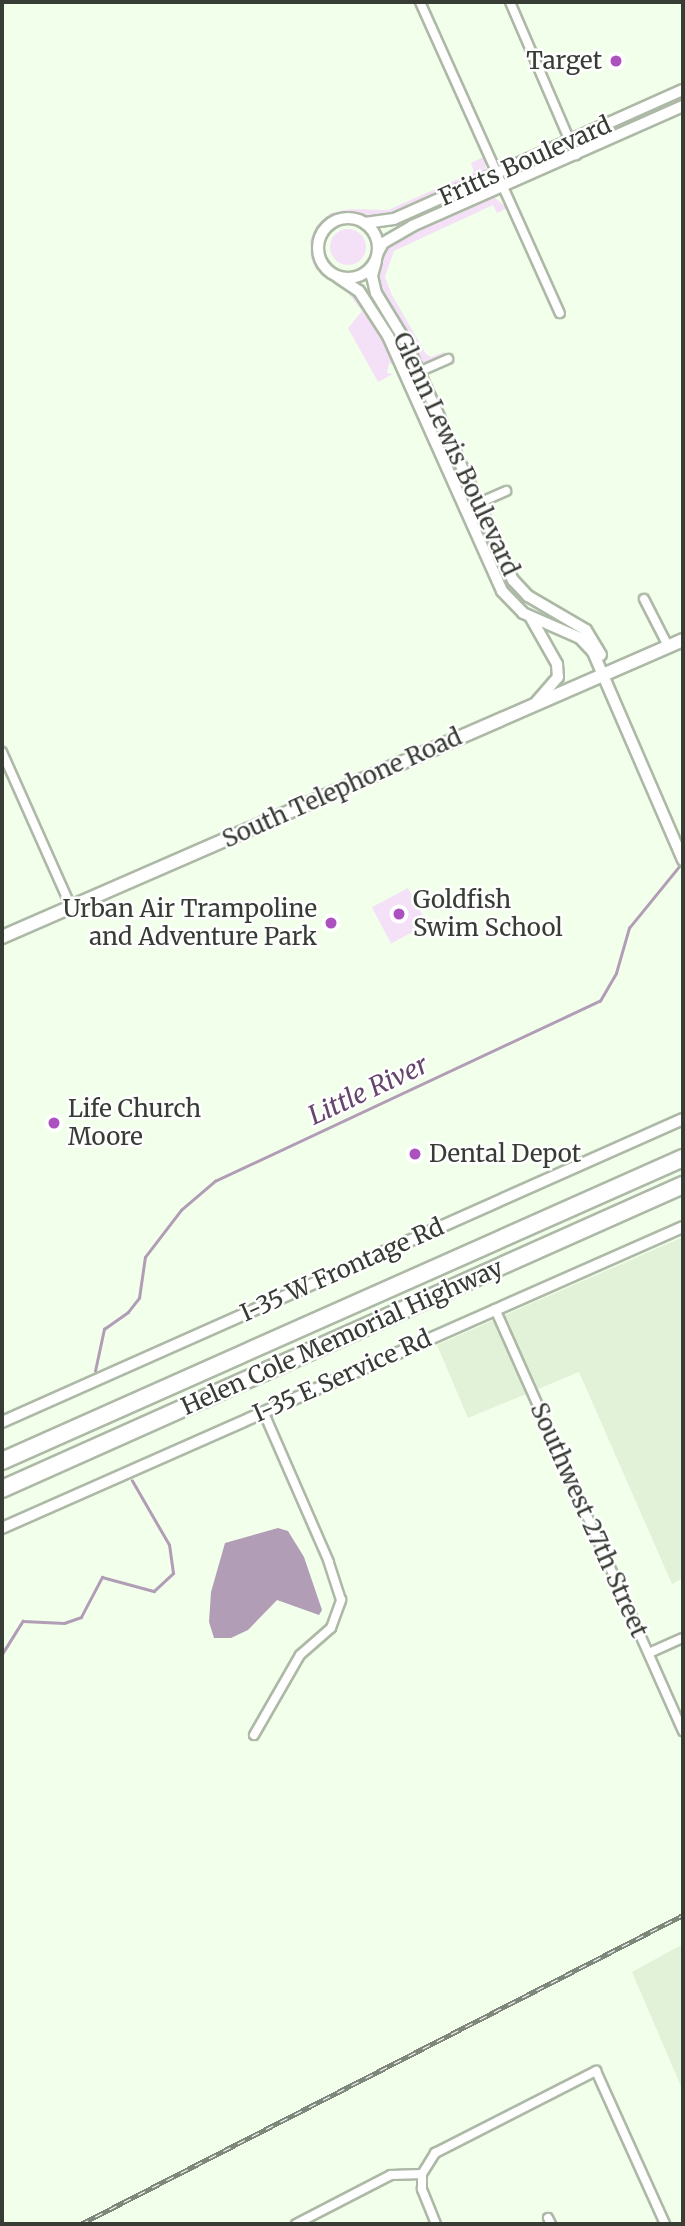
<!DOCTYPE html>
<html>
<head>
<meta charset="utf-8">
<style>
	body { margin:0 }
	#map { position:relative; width:685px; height:2226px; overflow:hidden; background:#f2ffeb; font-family:Merriweather,serif }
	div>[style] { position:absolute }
	.built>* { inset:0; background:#e2f2d8 }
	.green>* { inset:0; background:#f4e1f8; transform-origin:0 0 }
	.round { border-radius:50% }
	.water>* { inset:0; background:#b29db6 }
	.stream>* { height:2.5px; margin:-1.25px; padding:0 1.25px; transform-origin:1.25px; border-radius:1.25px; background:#b29db6 }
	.roads { filter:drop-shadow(2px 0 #adb9a6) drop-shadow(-2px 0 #adb9a6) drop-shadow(0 2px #adb9a6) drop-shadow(0 -2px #adb9a6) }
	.minor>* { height:8px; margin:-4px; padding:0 4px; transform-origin:4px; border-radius:4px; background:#fff }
	.tertiary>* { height:10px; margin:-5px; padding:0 5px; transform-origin:5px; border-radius:5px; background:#fff }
	.tertiary>.ring { margin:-5px; padding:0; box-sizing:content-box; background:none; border:10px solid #fff; border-radius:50% }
	.secondary>* { height:12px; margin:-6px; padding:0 6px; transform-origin:6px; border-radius:6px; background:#fff }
	.motorway>* { height:16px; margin:-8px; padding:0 8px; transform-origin:8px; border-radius:8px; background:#fff }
	.rail>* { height:5px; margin-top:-2.5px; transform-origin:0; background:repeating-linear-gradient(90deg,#fff 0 8px,#7f877a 0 16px); box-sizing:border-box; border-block:2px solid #7f877a }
	.dots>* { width:19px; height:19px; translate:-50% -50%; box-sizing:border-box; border:4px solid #fff; border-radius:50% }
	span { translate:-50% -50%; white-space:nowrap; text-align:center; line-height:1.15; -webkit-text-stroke:5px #fff; paint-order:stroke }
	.poi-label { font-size:24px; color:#373c34 }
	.right { translate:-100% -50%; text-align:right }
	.left { translate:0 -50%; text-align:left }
	.street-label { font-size:24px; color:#373c34 }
	.water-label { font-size:26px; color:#66466d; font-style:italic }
	.frame { position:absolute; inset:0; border:4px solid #373c34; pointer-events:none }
</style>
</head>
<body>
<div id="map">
	<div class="built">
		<i style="clip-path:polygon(683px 1237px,683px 1578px,672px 1584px,579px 1372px,468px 1418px,437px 1345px)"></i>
		<i style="clip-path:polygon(683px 1944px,683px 2091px,632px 1972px)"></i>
	</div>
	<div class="green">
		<i style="clip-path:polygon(485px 156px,486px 173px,390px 216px,370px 219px,348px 214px,320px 227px,317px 259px,329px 274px,348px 283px,381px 332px,397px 366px,389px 363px,387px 373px,393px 374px,378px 382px,348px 328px,362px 311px,348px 293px,315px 268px,311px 258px,310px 240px,317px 225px,330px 213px,350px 209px,388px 210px,474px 172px,471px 163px)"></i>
		<i style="clip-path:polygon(493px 196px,507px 208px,497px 213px,493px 205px,394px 251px,385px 277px,391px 293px,426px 354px,431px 357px,444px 352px,446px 356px,423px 363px,380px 288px,377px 268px,382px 253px,393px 240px)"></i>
		<i class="round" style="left:330px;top:229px;width:36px;height:36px"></i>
		<i style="left:408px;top:888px;width:41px;height:41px;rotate:62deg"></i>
	</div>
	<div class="water">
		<i style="clip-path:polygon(278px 1528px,288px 1531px,304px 1557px,322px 1610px,319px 1615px,277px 1600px,248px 1630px,231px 1638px,214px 1638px,209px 1622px,211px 1592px,225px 1543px)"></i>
	</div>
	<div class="stream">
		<i style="left:95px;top:1371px;width:43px;rotate:-77.9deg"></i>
		<i style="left:104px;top:1329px;width:29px;rotate:-35deg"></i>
		<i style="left:128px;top:1312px;width:18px;rotate:-52deg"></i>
		<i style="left:139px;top:1298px;width:41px;rotate:-81.7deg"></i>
		<i style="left:145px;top:1257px;width:59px;rotate:-52.5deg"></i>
		<i style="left:181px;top:1210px;width:45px;rotate:-40.5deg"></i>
		<i style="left:215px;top:1181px;width:425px;rotate:-25.1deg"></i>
		<i style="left:600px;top:1001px;width:32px;rotate:-60deg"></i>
		<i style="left:616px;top:973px;width:47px;rotate:-73.9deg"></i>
		<i style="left:629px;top:928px;width:82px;rotate:-50.9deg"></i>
		<i style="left:2px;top:1654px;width:39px;rotate:-58deg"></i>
		<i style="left:23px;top:1621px;width:41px;rotate:2.8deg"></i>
		<i style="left:64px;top:1623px;width:18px;rotate:-19deg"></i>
		<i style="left:81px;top:1617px;width:45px;rotate:-62.3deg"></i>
		<i style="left:102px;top:1577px;width:54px;rotate:15.1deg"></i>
		<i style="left:154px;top:1591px;width:26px;rotate:-43deg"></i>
		<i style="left:173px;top:1573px;width:28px;rotate:-98deg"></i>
		<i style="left:169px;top:1545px;width:74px;rotate:-120deg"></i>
	</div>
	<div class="roads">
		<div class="minor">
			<i style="left:420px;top:2px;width:341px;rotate:65.8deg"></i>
			<i style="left:510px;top:2px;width:167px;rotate:66.7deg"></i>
			<i style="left:407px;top:377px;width:45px;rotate:-23.7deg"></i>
			<i style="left:465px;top:509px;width:45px;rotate:-23.7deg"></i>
			<i style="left:644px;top:599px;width:53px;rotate:62.9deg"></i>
			<i style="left:2px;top:752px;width:170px;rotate:66deg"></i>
			<i style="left:495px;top:1309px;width:462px;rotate:66deg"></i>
			<i style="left:649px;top:1653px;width:37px;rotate:-24deg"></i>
			<i style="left:254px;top:1735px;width:92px;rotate:-60.1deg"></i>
			<i style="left:300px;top:1655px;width:41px;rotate:-41.1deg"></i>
			<i style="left:331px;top:1628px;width:30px;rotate:-70deg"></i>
			<i style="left:341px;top:1600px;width:40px;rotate:-108deg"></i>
			<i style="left:329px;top:1562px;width:165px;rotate:-113.6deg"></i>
			<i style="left:548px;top:2218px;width:7px;rotate:63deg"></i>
			<i style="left:296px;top:2224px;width:107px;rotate:-27.3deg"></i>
			<i style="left:391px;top:2175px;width:31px;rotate:-2deg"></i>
			<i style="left:436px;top:2224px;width:38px;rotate:-112deg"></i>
			<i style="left:422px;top:2189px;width:15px;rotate:-90deg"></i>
			<i style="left:422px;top:2174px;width:25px;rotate:-58deg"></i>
			<i style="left:435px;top:2153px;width:181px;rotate:-27deg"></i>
			<i style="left:596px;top:2071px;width:168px;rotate:65.7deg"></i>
		</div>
		<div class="tertiary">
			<i class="ring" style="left:318px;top:218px;width:50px;height:50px"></i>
			<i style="left:365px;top:223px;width:29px;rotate:-8deg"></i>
			<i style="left:394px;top:219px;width:316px;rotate:-24.1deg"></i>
			<i style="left:378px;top:252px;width:10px;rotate:-61deg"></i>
			<i style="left:383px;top:243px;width:34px;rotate:-30deg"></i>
			<i style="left:412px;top:226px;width:296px;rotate:-23.9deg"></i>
			<i style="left:376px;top:261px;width:16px;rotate:105deg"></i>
			<i style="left:372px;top:276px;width:17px;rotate:77deg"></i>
			<i style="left:376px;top:293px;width:54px;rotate:58.7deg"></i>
			<i style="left:404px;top:339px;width:265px;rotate:65.7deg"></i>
			<i style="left:513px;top:580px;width:22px;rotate:47deg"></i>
			<i style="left:528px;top:596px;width:67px;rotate:30.4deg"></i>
			<i style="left:586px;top:630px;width:29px;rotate:59deg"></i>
			<i style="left:338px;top:277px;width:25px;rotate:34deg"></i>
			<i style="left:359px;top:291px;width:54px;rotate:57.2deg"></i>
			<i style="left:388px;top:336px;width:279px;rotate:65.9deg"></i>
			<i style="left:502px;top:591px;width:30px;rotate:46deg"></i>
			<i style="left:523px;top:613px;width:62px;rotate:23.7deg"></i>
			<i style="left:580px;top:638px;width:19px;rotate:47deg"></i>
			<i style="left:593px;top:652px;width:227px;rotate:66.6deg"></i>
			<i style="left:531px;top:618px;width:53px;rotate:60.5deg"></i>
			<i style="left:557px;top:664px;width:13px;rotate:86deg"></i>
			<i style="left:558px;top:677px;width:33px;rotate:131deg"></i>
			<i style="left:2px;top:1422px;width:745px;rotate:-23.99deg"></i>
			<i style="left:2px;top:1528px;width:745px;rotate:-23.85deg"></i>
		</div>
		<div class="secondary">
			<i style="left:2px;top:937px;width:743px;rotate:-23.56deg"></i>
		</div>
		<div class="motorway">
			<i style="left:2px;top:1461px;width:745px;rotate:-23.99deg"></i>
			<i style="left:2px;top:1489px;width:746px;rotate:-24.06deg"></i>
		</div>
	</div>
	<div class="rail">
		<i style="left:81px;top:2224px;width:677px;rotate:-27.17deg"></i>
	</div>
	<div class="dots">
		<i style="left:616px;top:61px;background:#ac52be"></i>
		<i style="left:399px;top:914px;background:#ac52be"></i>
		<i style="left:331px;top:923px;background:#ac52be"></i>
		<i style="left:54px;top:1123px;background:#ac52be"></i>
		<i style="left:415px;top:1154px;background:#ac52be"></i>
	</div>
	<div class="poi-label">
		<span class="right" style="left:602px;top:61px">Target</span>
		<span class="left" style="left:413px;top:914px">Goldfish<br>Swim School</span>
		<span class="right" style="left:317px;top:923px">Urban Air Trampoline<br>and Adventure Park</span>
		<span class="left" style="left:68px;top:1123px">Life Church<br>Moore</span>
		<span class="left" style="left:429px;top:1154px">Dental Depot</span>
	</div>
	<div class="street-label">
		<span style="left:525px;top:161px;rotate:-24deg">Fritts Boulevard</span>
		<span style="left:456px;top:454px;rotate:65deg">Glenn Lewis Boulevard</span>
		<span style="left:342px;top:788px;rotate:-24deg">South Telephone Road</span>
		<span style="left:342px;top:1270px;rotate:-24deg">I-35 W Frontage Rd</span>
		<span style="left:342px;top:1337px;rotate:-24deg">Helen Cole Memorial Highway</span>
		<span style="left:342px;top:1376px;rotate:-24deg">I-35 E Service Rd</span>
		<span style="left:589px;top:1520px;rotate:66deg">Southwest 27th Street</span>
	</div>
	<div class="water-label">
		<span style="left:368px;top:1090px;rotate:-25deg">Little River</span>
	</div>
	<div class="frame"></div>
</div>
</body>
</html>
